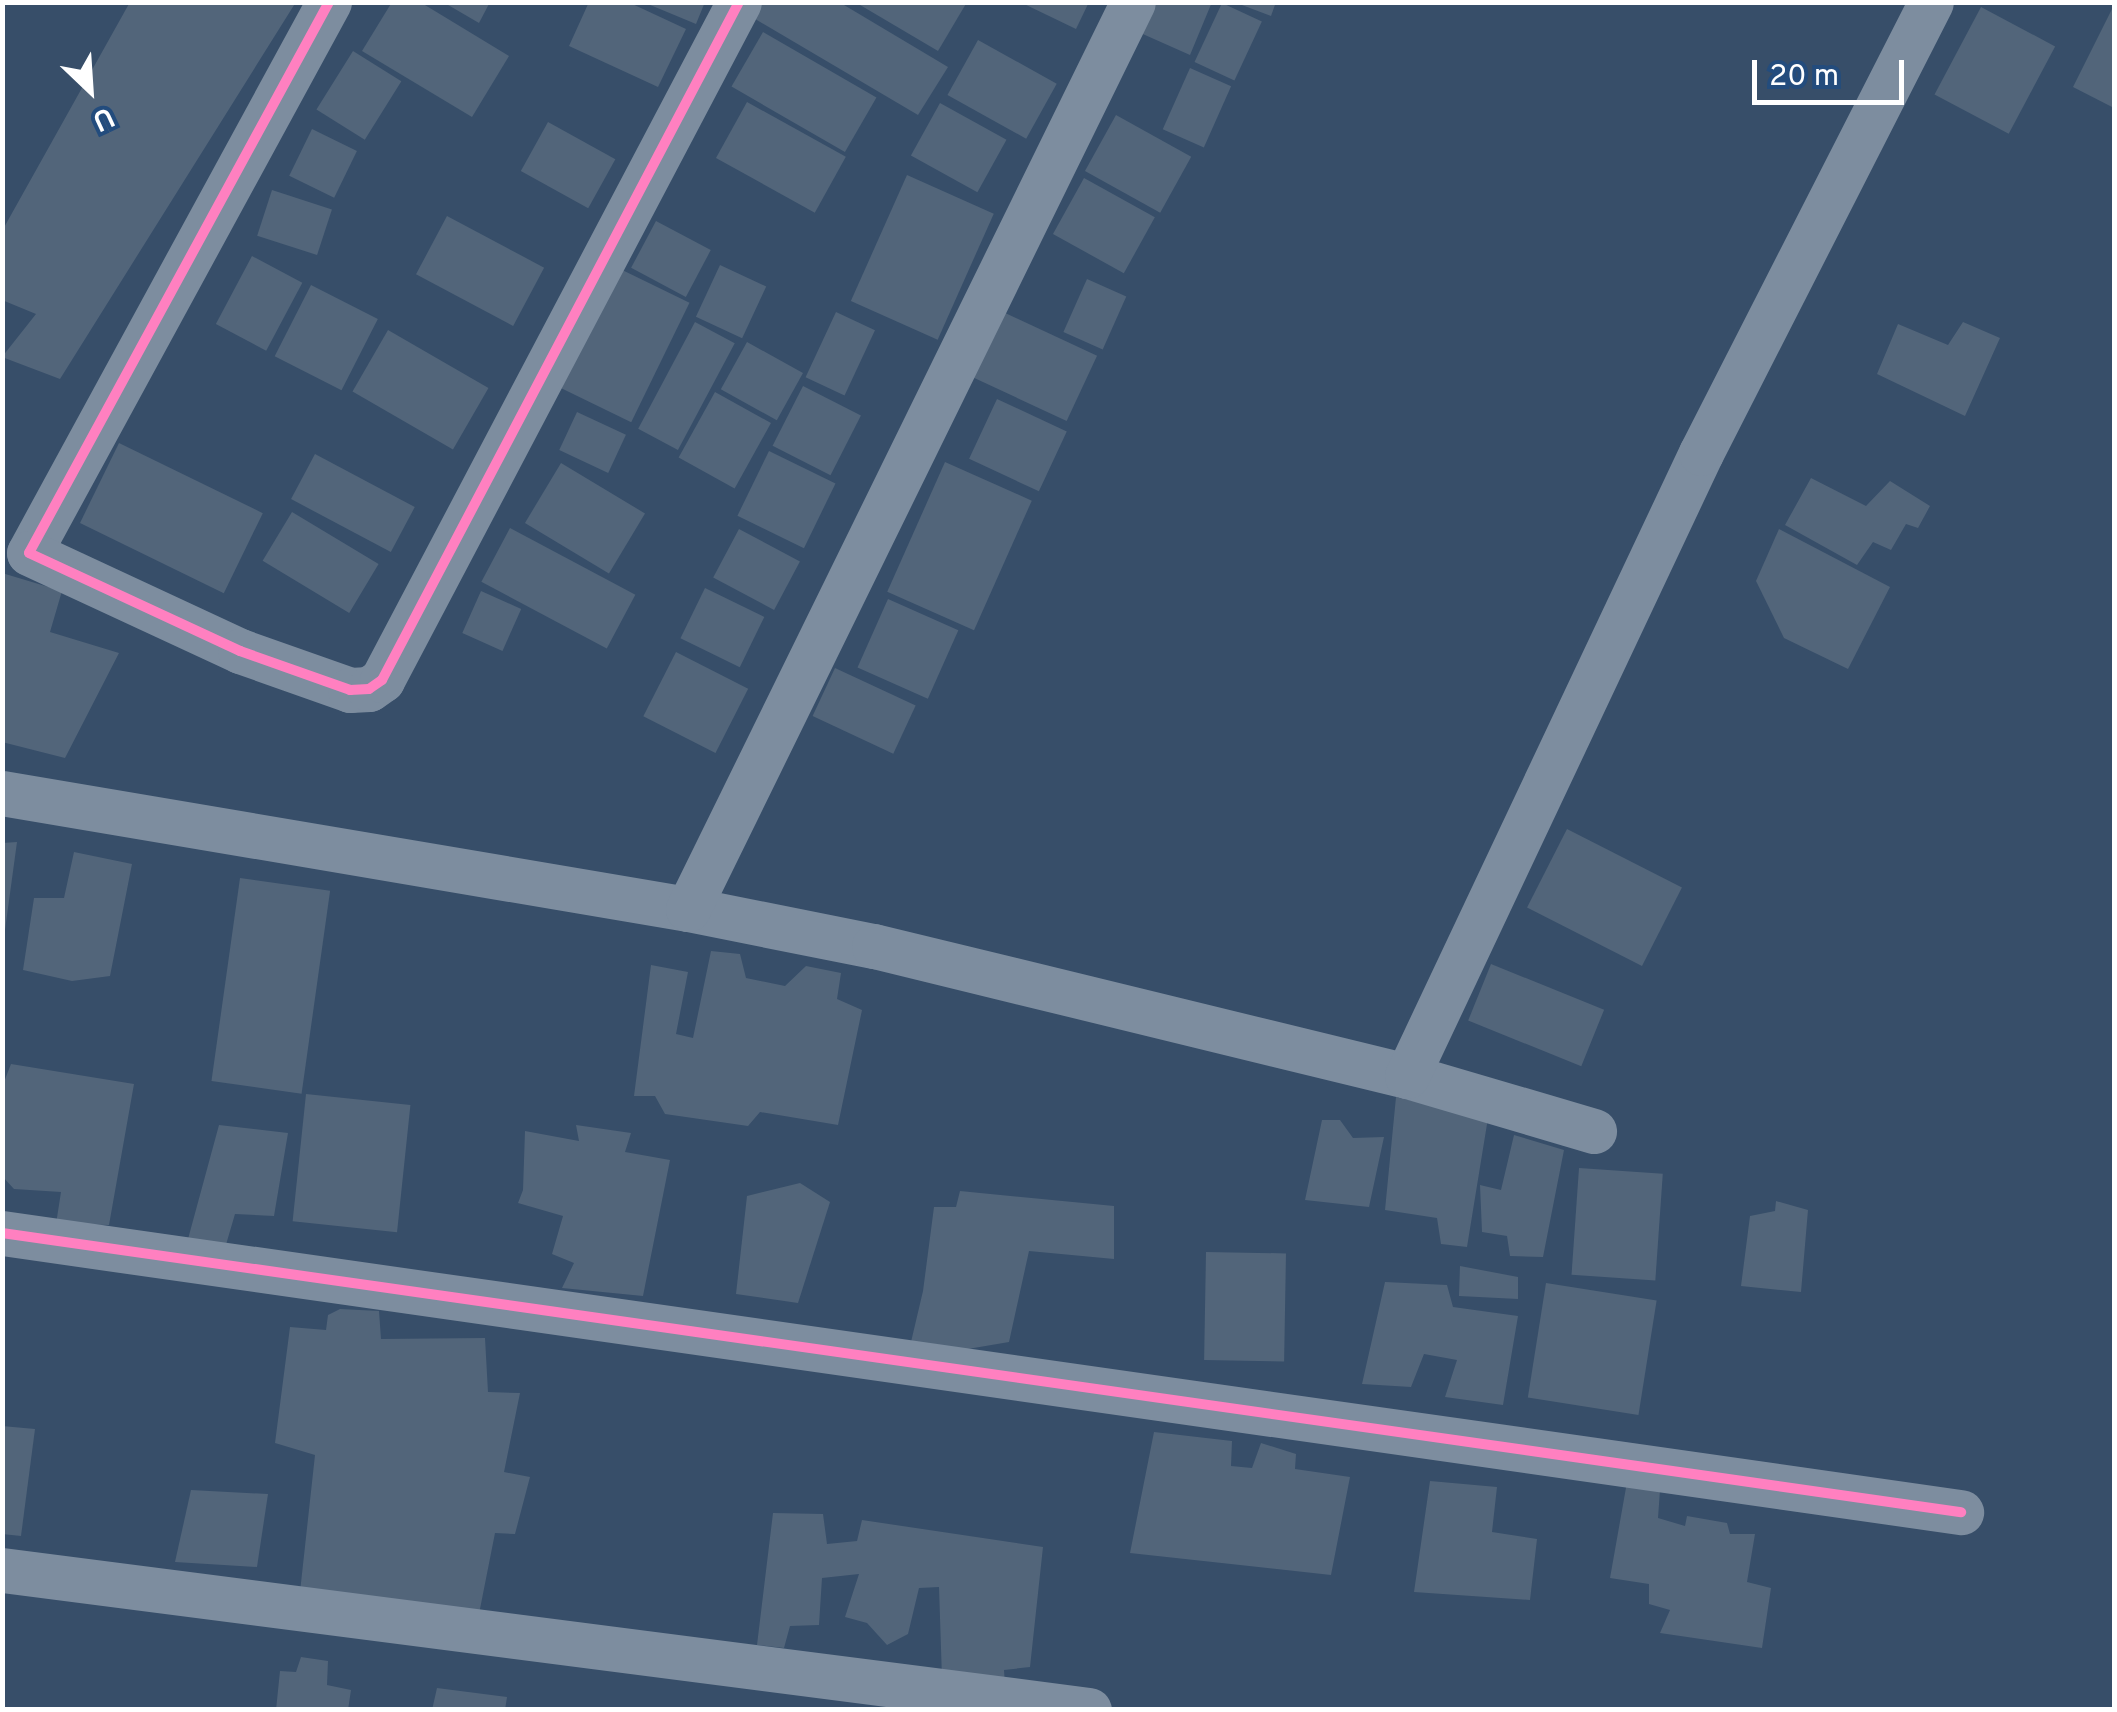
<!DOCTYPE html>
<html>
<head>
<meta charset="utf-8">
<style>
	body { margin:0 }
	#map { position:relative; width:2117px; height:1712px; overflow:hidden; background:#374e69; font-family:Overpass,sans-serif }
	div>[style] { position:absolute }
	.building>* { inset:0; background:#52657a; transform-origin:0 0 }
	.street>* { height:45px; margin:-22.5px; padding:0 22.5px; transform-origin:22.5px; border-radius:22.5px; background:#7d8d9f }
	.cycleway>* { height:10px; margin:-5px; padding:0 5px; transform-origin:5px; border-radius:5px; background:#ff80c0 }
	span { translate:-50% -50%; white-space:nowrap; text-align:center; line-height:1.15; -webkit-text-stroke:9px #234c7d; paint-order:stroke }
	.frame { position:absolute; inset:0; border:5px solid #fff; pointer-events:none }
	.north { position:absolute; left:40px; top:40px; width:100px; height:100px; -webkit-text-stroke:8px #234c7d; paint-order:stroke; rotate:155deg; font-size:28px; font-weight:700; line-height:40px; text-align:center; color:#fff }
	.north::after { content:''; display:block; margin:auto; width:35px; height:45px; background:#fff; clip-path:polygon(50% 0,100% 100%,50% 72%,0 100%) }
	.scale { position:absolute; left:1752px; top:60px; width:152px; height:45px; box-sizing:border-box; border:5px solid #fff; border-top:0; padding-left:12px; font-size:30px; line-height:35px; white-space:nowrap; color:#fff; -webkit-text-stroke:8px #234c7d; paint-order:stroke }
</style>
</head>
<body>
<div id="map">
	<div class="building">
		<i style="clip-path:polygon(130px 2px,296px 2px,60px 379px,2px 357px,36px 314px,2px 300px,2px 231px)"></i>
		<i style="clip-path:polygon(392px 2px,420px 2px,509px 56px,472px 117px,362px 51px)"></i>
		<i style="clip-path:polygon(443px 2px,490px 2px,479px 23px)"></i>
		<i style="clip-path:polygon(589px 2px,628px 2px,686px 29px,658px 87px,569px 46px)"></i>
		<i style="clip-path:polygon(643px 2px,705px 2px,696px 24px)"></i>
		<i style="clip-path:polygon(759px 2px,839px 2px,948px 67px,918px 115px,750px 16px)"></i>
		<i style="clip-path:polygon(855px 2px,967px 2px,938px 51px)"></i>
		<i style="clip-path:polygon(1020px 2px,1089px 2px,1076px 29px)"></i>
		<i style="clip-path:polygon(1148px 2px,1212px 2px,1190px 55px,1136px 31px)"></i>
		<i style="clip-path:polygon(1234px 2px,1276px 2px,1271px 16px)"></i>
		<i style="left:1222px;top:3px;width:44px;height:65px;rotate:25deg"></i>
		<i style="clip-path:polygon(2114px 5px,2114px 108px,2073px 87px)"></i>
		<i style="left:1981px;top:7px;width:84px;height:99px;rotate:28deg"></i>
		<i style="left:763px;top:32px;width:131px;height:63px;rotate:30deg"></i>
		<i style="left:978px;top:40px;width:90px;height:63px;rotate:29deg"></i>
		<i style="left:353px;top:51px;width:57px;height:69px;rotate:32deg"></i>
		<i style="left:1190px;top:68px;width:45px;height:67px;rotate:24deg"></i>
		<i style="left:747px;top:102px;width:113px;height:64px;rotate:29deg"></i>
		<i style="left:940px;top:103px;width:76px;height:60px;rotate:29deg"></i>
		<i style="left:1116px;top:115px;width:86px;height:64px;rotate:29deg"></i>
		<i style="left:548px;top:122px;width:77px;height:56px;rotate:29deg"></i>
		<i style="left:312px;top:129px;width:50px;height:52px;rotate:26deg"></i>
		<i style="left:907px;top:175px;width:95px;height:138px;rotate:24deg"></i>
		<i style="left:1084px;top:178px;width:81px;height:64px;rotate:29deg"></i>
		<i style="left:272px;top:190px;width:63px;height:48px;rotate:18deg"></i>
		<i style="left:447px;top:216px;width:110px;height:66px;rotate:28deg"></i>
		<i style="left:656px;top:221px;width:62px;height:53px;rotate:28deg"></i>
		<i style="left:252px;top:256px;width:57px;height:77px;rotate:28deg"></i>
		<i style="left:720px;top:265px;width:51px;height:57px;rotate:25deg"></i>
		<i style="left:614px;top:266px;width:84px;height:133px;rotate:26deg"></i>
		<i style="left:1087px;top:279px;width:43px;height:58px;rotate:24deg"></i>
		<i style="left:311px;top:285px;width:75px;height:80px;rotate:27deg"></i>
		<i style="left:1001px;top:311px;width:106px;height:72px;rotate:25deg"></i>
		<i style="left:836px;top:312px;width:43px;height:72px;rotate:25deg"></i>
		<i style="left:695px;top:322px;width:45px;height:121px;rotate:28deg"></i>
		<i style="clip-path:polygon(1963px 322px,2000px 338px,1965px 416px,1877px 374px,1898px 324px,1948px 345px)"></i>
		<i style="left:388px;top:330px;width:116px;height:71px;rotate:30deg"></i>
		<i style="left:747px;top:342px;width:64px;height:54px;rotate:29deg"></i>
		<i style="left:803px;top:386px;width:65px;height:67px;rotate:27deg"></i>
		<i style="left:715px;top:392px;width:64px;height:75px;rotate:29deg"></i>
		<i style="left:997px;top:399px;width:77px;height:66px;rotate:25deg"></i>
		<i style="left:577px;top:412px;width:54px;height:42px;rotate:25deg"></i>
		<i style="left:119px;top:443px;width:160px;height:89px;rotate:26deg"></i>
		<i style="left:769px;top:451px;width:74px;height:72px;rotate:26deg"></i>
		<i style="left:315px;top:454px;width:113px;height:51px;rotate:28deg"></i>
		<i style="left:945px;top:462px;width:95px;height:142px;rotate:24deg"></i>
		<i style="left:561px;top:463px;width:98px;height:70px;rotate:31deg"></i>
		<i style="clip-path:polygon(1811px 478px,1866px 506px,1890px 481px,1930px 506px,1918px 528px,1906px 524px,1891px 550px,1873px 542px,1857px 565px,1785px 525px)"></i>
		<i style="left:292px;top:512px;width:101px;height:57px;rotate:31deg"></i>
		<i style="left:510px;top:528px;width:142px;height:61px;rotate:28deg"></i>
		<i style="left:739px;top:529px;width:69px;height:55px;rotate:28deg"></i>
		<i style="clip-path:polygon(1779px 529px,1890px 587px,1848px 669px,1784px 638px,1756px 581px)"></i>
		<i style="clip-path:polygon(2px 573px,62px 591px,50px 632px,119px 653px,65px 758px,2px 742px)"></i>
		<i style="left:705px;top:588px;width:66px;height:56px;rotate:26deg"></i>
		<i style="left:481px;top:591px;width:44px;height:46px;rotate:24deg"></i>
		<i style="left:888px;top:599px;width:77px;height:75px;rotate:24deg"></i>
		<i style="left:676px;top:652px;width:81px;height:72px;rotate:27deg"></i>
		<i style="left:835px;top:668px;width:89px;height:53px;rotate:25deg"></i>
		<i style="left:1567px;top:829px;width:129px;height:88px;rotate:27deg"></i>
		<i style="clip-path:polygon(17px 842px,5px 930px,2px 930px,2px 843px)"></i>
		<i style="clip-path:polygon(74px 852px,132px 864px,110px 976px,72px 981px,23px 970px,34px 898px,64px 898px)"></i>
		<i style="left:240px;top:878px;width:91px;height:205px;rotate:8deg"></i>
		<i style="clip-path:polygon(711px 951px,740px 954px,746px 978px,785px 986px,806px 966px,841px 973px,837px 999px,862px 1010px,838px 1125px,760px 1112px,748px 1126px,665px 1114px,655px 1096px,634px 1096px,651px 965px,688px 972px,676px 1034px,693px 1038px)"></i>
		<i style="left:1491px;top:964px;width:122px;height:61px;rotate:22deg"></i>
		<i style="clip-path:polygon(11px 1064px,134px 1084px,109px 1225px,56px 1224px,61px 1192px,14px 1189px,2px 1176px,2px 1087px)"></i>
		<i style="left:306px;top:1094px;width:105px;height:128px;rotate:6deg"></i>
		<i style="clip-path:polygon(1396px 1097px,1488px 1118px,1467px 1247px,1441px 1244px,1437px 1218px,1385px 1210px)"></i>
		<i style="clip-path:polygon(1322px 1120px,1340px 1120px,1353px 1138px,1384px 1137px,1369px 1207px,1305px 1200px)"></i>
		<i style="clip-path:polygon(219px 1125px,288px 1133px,274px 1216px,235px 1214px,225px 1248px,188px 1239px)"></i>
		<i style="clip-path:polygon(576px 1125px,631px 1133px,625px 1152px,670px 1160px,643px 1296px,562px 1288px,574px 1263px,552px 1254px,563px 1216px,518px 1203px,523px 1190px,525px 1131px,579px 1141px)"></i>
		<i style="clip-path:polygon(1514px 1135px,1564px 1150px,1543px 1257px,1510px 1256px,1507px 1236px,1482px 1232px,1480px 1185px,1501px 1190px)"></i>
		<i style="left:1579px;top:1168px;width:84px;height:107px;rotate:4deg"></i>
		<i style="clip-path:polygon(800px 1183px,830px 1202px,798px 1303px,736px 1294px,747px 1196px)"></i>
		<i style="clip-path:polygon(960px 1191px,1114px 1206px,1114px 1259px,1029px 1251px,1009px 1342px,956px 1351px,911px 1342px,923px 1291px,934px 1207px,956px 1207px)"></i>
		<i style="clip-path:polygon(1776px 1201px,1808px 1210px,1801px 1292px,1741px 1286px,1750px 1216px,1775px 1211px)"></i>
		<i style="left:1206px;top:1252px;width:80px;height:108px;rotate:1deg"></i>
		<i style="clip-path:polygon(1460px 1266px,1518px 1277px,1518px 1299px,1459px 1296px)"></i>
		<i style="clip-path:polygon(1385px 1282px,1447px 1285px,1453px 1307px,1518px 1316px,1503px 1405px,1445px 1397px,1457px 1360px,1424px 1354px,1411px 1387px,1362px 1384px)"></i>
		<i style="left:1546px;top:1283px;width:112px;height:116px;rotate:9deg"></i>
		<i style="clip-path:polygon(340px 1309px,379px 1311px,381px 1339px,485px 1338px,488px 1392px,520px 1393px,504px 1472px,530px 1477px,515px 1534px,495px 1533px,479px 1614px,300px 1592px,315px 1455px,275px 1443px,290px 1327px,326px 1330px,328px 1315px)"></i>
		<i style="clip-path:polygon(2px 1426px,35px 1429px,21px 1536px,2px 1534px)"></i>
		<i style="clip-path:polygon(1154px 1432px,1232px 1441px,1231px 1466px,1252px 1468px,1261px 1443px,1296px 1454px,1295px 1469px,1350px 1477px,1331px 1575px,1130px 1553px)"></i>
		<i style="clip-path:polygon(1430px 1481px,1497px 1487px,1492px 1532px,1537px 1539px,1530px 1600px,1414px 1592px)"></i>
		<i style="clip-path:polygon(1627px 1482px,1660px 1490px,1658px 1518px,1685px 1526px,1687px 1516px,1727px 1523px,1730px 1534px,1755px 1534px,1747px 1582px,1771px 1588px,1762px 1648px,1660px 1633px,1670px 1610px,1649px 1604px,1649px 1584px,1610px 1578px)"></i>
		<i style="clip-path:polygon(191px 1490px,268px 1494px,257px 1567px,175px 1562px)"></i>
		<i style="clip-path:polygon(773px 1513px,823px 1514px,827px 1544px,857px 1541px,862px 1520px,1043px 1547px,1030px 1667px,1004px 1670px,1005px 1685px,942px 1679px,939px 1587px,919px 1588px,908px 1634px,887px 1645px,867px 1623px,845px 1617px,859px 1574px,822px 1578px,819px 1625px,790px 1626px,784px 1648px,757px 1645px)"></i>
		<i style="clip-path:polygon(301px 1657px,328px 1661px,327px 1685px,351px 1690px,348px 1710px,276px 1710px,280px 1671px,296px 1672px)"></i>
		<i style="clip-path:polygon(437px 1688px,507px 1697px,505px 1710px,432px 1710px)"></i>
	</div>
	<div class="street">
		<i style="left:329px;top:2px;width:627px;rotate:118.57deg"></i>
		<i style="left:29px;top:553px;width:233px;rotate:24.9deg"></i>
		<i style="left:240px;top:651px;width:117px;rotate:19.5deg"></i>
		<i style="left:350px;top:690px;width:19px;rotate:-3deg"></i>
		<i style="left:369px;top:689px;width:16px;rotate:-35deg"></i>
		<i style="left:382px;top:680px;width:766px;rotate:-62.23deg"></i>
		<i style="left:2px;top:793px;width:696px;rotate:9.6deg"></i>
		<i style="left:688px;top:909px;width:190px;rotate:11.3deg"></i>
		<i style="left:874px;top:946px;width:549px;rotate:13.71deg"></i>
		<i style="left:1407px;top:1076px;width:195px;rotate:16.4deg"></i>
		<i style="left:688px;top:909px;width:1010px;rotate:-63.87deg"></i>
		<i style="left:1407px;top:1076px;width:689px;rotate:-64.74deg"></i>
		<i style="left:1701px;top:453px;width:506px;rotate:-62.98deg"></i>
		<i style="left:2px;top:1233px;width:1979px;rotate:8.11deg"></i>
		<i style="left:2px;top:1570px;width:1096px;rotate:7.34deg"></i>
	</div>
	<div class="cycleway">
		<i style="left:329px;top:2px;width:627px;rotate:118.57deg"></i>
		<i style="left:29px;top:553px;width:233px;rotate:24.9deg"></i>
		<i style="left:240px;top:651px;width:117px;rotate:19.5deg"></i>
		<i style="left:350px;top:690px;width:19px;rotate:-3deg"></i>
		<i style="left:369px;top:689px;width:16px;rotate:-35deg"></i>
		<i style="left:382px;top:680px;width:766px;rotate:-62.23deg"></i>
		<i style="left:2px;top:1233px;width:1979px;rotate:8.11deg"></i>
	</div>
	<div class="frame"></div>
	<div class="north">U</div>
	<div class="scale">20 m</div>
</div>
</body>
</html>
